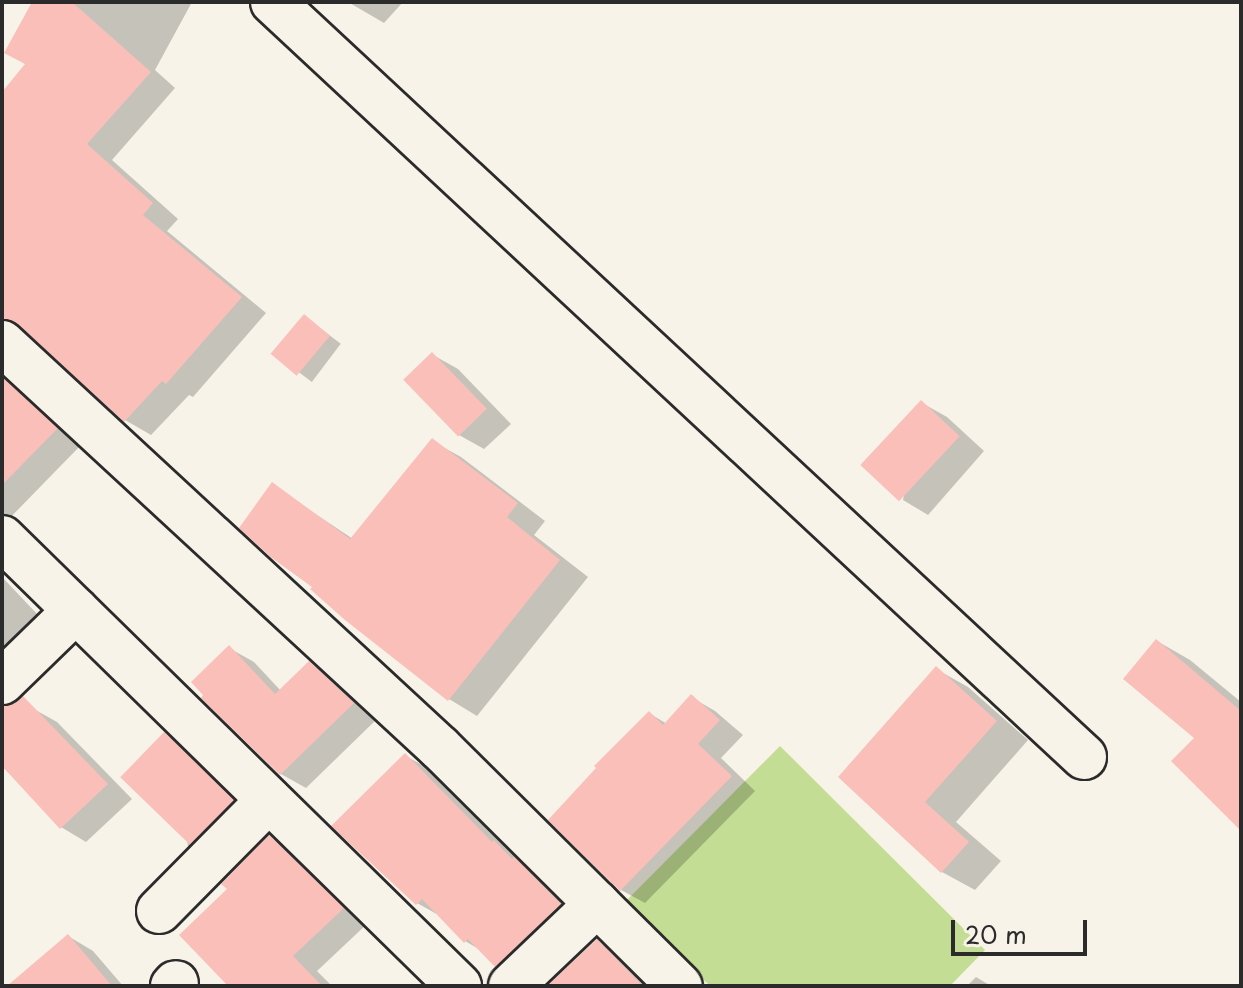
<!DOCTYPE html>
<html>
<head>
<meta charset="utf-8">
<style>
	body { margin:0 }
	#map { position:relative; width:1243px; height:988px; overflow:hidden; background:#f7f3e8; font-family:"Playpen Sans",sans-serif }
	div>[style] { position:absolute }
	.green>* { inset:0; background:#c3de94 }
	.shadow>* { inset:0; background:#0003; transform-origin:0 0 }
	.building>* { inset:0; background:#fbbfb9; transform-origin:0 0 }
	.roads { filter:drop-shadow(2px 0 #2b2b2b) drop-shadow(-2px 0 #2b2b2b) drop-shadow(0 2px #2b2b2b) drop-shadow(0 -2px #2b2b2b) }
	.minor>* { height:44px; margin:-22px; padding:0 22px; transform-origin:22px; border-radius:22px; background:#f7f3e8 }
	span { translate:-50% -50%; white-space:nowrap; text-align:center; line-height:1.15; -webkit-text-stroke:7px #f7f3e8; paint-order:stroke }
	.frame { position:absolute; inset:0; border:4px solid #2b2b2b; pointer-events:none }
	.scale { position:absolute; left:951px; top:920px; width:136px; height:36px; box-sizing:border-box; border:4px solid #2b2b2b; border-top:0; padding-left:10px; font-size:24px; line-height:28px; white-space:nowrap; color:#2b2b2b; -webkit-text-stroke:6px #f7f3e8; paint-order:stroke }
</style>
</head>
<body>
<div id="map">
	<div class="green">
		<i style="clip-path:polygon(780px 746px,985px 950px,950px 986px,710px 986px,625px 902px)"></i>
	</div>
	<div class="shadow">
		<i style="clip-path:polygon(34px 2px,192px 2px,155px 70px,175px 88px,112px 160px,178px 219px,167px 231px,266px 313px,193px 397px,189px 395px,151px 435px,125px 420px,31px 333px,22px 333px,82px 444px,2px 526px,2px 95px,27px 64px)"></i>
		<i style="clip-path:polygon(348px 2px,403px 2px,384px 23px)"></i>
		<i style="left:304px;top:316px;width:46px;height:48px;rotate:37deg"></i>
		<i style="clip-path:polygon(433px 355px,458px 369px,511px 424px,484px 449px,459px 435px)"></i>
		<i style="clip-path:polygon(922px 403px,947px 417px,984px 451px,928px 515px,903px 500px)"></i>
		<i style="clip-path:polygon(432px 441px,461px 457px,545px 521px,534px 535px,588px 577px,477px 716px,449px 699px,314px 587px,272px 485px,353px 539px)"></i>
		<i style="clip-path:polygon(2px 573px,3px 578px,56px 634px,2px 673px)"></i>
		<i style="clip-path:polygon(1157px 641px,1190px 660px,1241px 702px,1241px 829px,1197px 738px)"></i>
		<i style="clip-path:polygon(229px 648px,254px 662px,281px 691px,310px 664px,335px 678px,378px 718px,306px 788px,281px 774px)"></i>
		<i style="clip-path:polygon(936px 669px,968px 687px,1028px 740px,956px 822px,1001px 861px,975px 890px,942px 872px,841px 777px)"></i>
		<i style="clip-path:polygon(691px 697px,715px 711px,743px 735px,721px 758px,755px 791px,645px 903px,621px 890px,649px 713px,667px 724px)"></i>
		<i style="clip-path:polygon(32px 708px,57px 722px,132px 799px,86px 842px,61px 827px,2px 766px,2px 736px)"></i>
		<i style="clip-path:polygon(165px 735px,190px 749px,257px 815px,213px 860px,188px 846px)"></i>
		<i style="clip-path:polygon(406px 756px,436px 773px,514px 854px,591px 922px,527px 983px,496px 965px,484px 952px,465px 941px,442px 917px,417px 903px)"></i>
		<i style="clip-path:polygon(270px 838px,295px 852px,368px 923px,317px 971px,332px 986px,232px 986px,230px 889px)"></i>
		<i style="clip-path:polygon(68px 936px,93px 951px,123px 986px,28px 986px)"></i>
		<i style="clip-path:polygon(597px 941px,622px 956px,651px 986px,550px 986px)"></i>
		<i style="clip-path:polygon(976px 977px,991px 986px,967px 986px)"></i>
	</div>
	<div class="building">
		<i style="clip-path:polygon(32px 2px,72px 2px,151px 72px,87px 144px,153px 203px,143px 215px,242px 297px,166px 384px,162px 381px,124px 422px,19px 325px,2px 319px,2px 92px,25px 64px,4px 53px)"></i>
		<i style="left:304px;top:314px;width:34px;height:52px;rotate:40deg"></i>
		<i style="left:432px;top:352px;width:79px;height:40px;rotate:46deg"></i>
		<i style="clip-path:polygon(2px 377px,58px 428px,2px 485px)"></i>
		<i style="left:921px;top:400px;width:53px;height:89px;rotate:43deg"></i>
		<i style="clip-path:polygon(432px 438px,518px 503px,507px 517px,560px 560px,448px 701px,345px 620px,310px 589px,312px 587px,272px 558px,239px 528px,272px 482px,350px 539px)"></i>
		<i style="clip-path:polygon(1156px 639px,1241px 711px,1241px 831px,1171px 761px,1194px 738px,1123px 679px)"></i>
		<i style="clip-path:polygon(229px 645px,275px 694px,309px 661px,354px 703px,280px 775px,201px 698px,203px 695px,191px 682px)"></i>
		<i style="clip-path:polygon(936px 666px,997px 721px,925px 802px,969px 842px,941px 873px,838px 777px)"></i>
		<i style="clip-path:polygon(691px 694px,720px 720px,698px 744px,732px 776px,620px 891px,548px 820px,596px 768px,594px 766px,649px 711px,663px 725px)"></i>
		<i style="clip-path:polygon(23px 696px,108px 784px,60px 829px,2px 766px,2px 706px)"></i>
		<i style="left:164px;top:732px;width:98px;height:63px;rotate:44deg"></i>
		<i style="clip-path:polygon(405px 753px,492px 842px,494px 840px,512px 859px,514px 857px,561px 904px,495px 967px,468px 939px,464px 943px,422px 899px,416px 905px,331px 826px)"></i>
		<i style="clip-path:polygon(269px 835px,344px 908px,293px 956px,322px 986px,228px 986px,179px 935px,227px 889px,221px 884px)"></i>
		<i style="clip-path:polygon(68px 934px,112px 986px,7px 986px)"></i>
		<i style="clip-path:polygon(597px 939px,643px 986px,547px 986px)"></i>
	</div>
	<div class="roads">
		<div class="minor">
			<i style="left:273px;top:2px;width:1108px;rotate:42.95deg"></i>
			<i style="left:2px;top:343px;width:597px;rotate:42.76deg"></i>
			<i style="left:440px;top:748px;width:338px;rotate:44.8deg"></i>
			<i style="left:2px;top:538px;width:640px;rotate:44.43deg"></i>
			<i style="left:2px;top:682px;width:103px;rotate:-44.2deg"></i>
			<i style="left:159px;top:911px;width:156px;rotate:-45.3deg"></i>
			<i style="left:173px;top:986px;width:4px;rotate:-45deg"></i>
			<i style="left:511px;top:986px;width:119px;rotate:-43.6deg"></i>
		</div>
	</div>
	<div class="frame"></div>
	<div class="scale">20 m</div>
</div>
</body>
</html>
